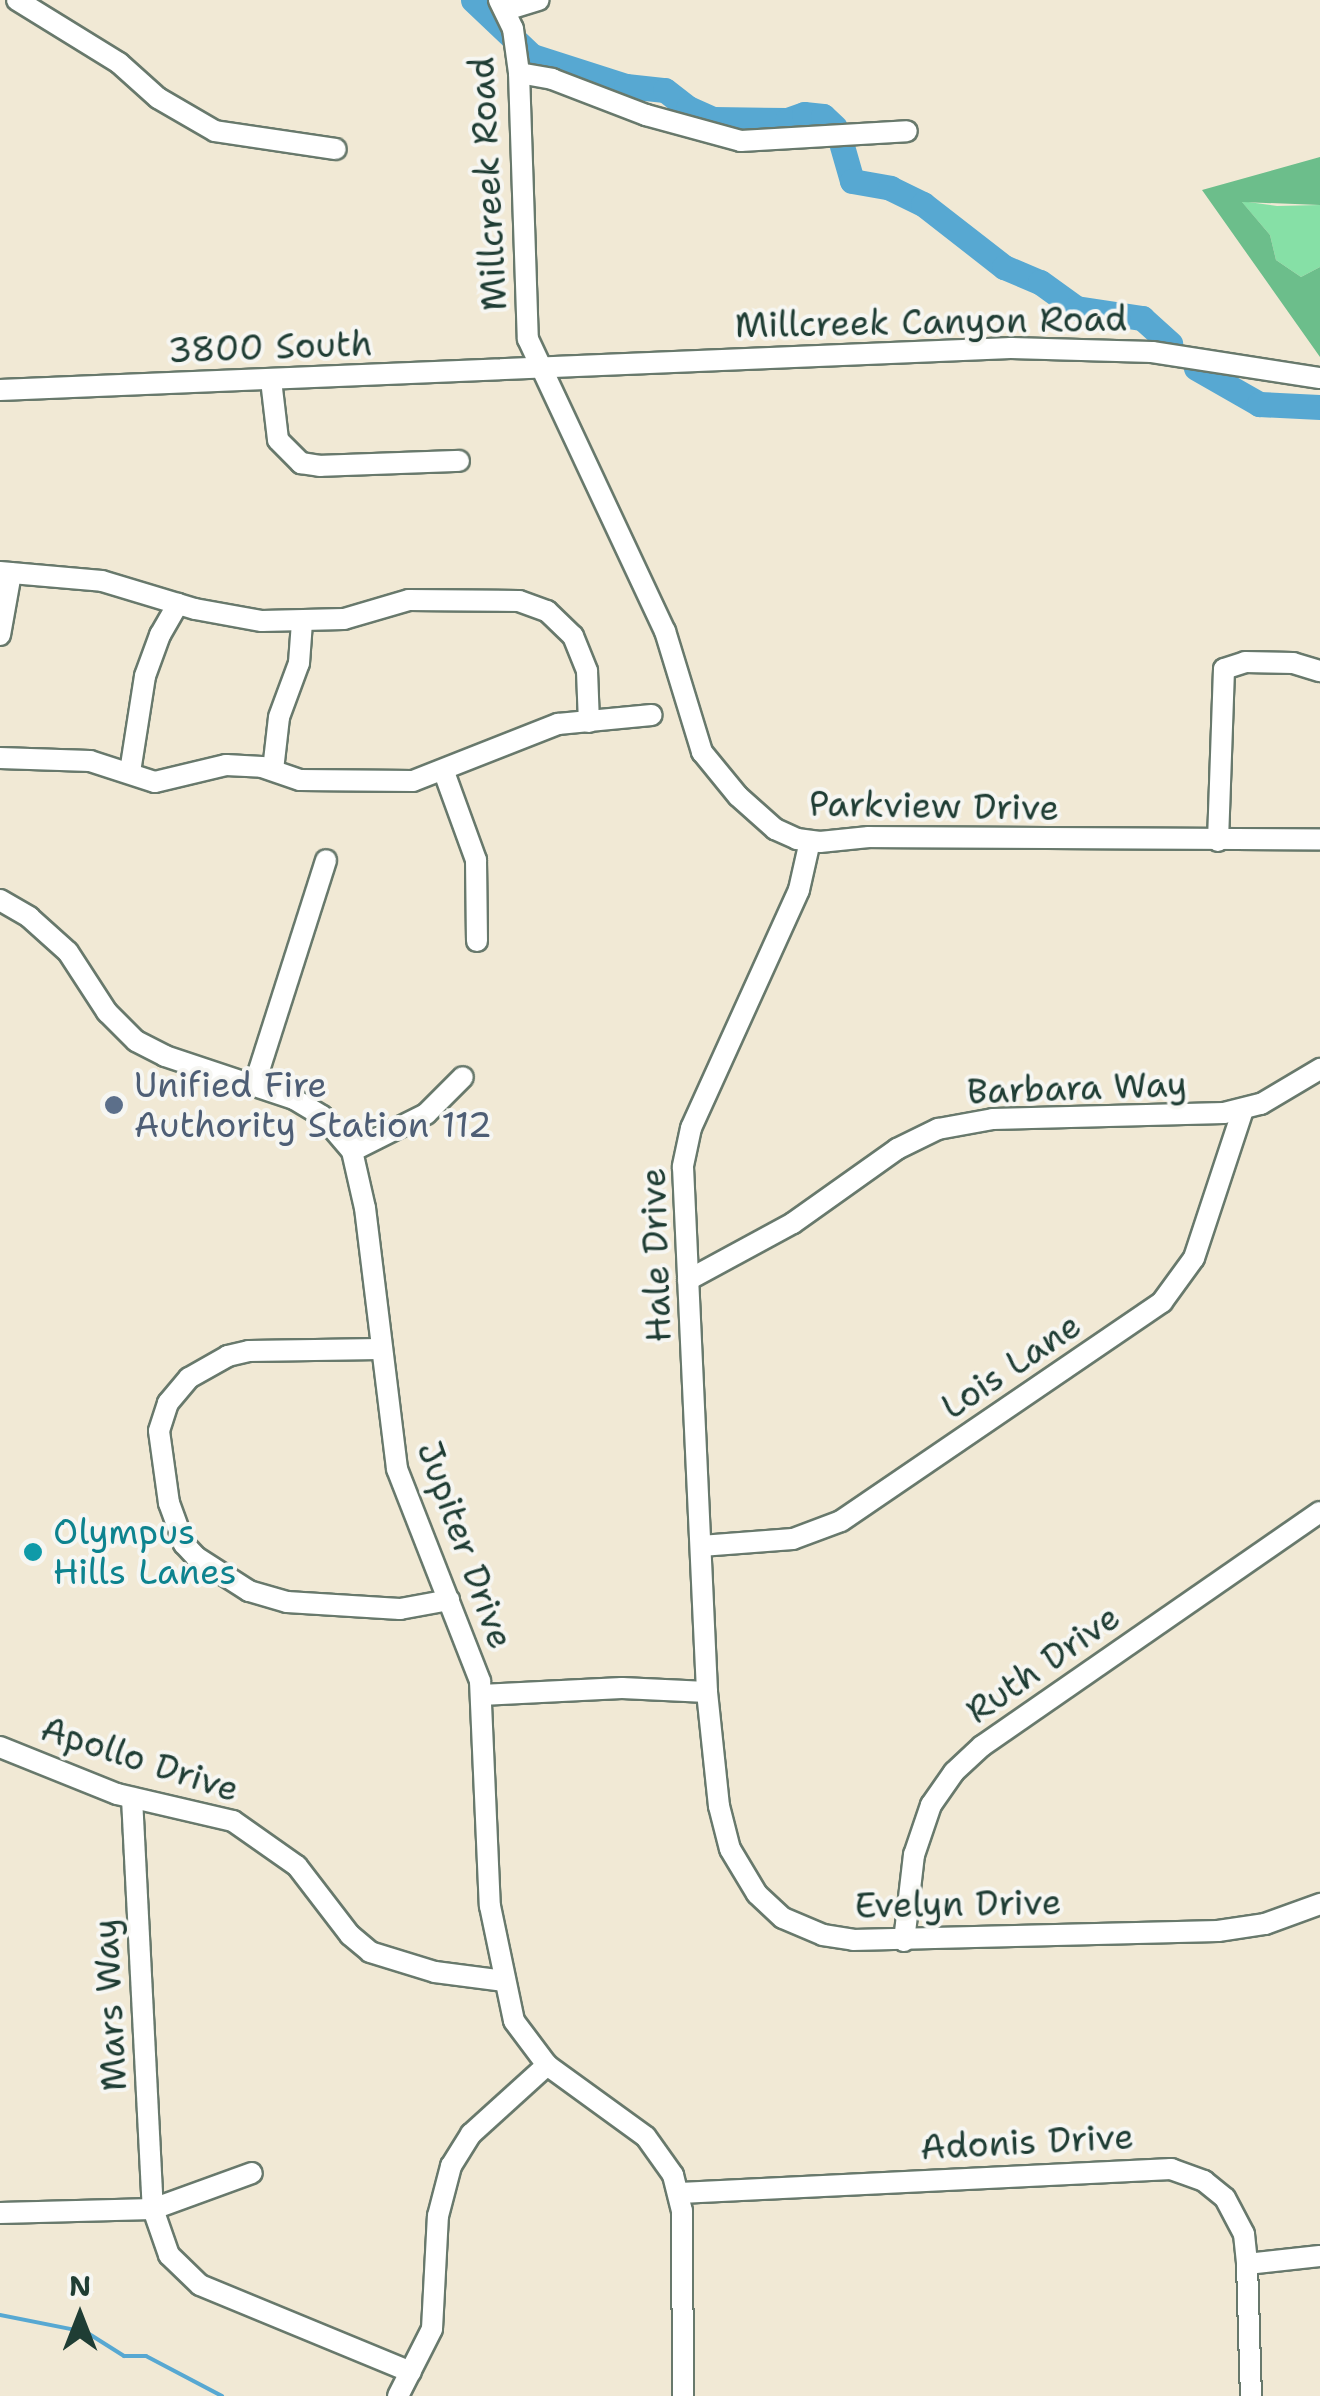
<!DOCTYPE html>
<html>
<head>
<meta charset="utf-8">
<style>
	body { margin:0 }
	#map { position:relative; width:1320px; height:2396px; overflow:hidden; background:#f1e9d5; font-family:"Shantell Sans",sans-serif }
	div>[style] { position:absolute }
	.green>* { inset:0; background:#86e0a6 }
	.forest>* { inset:0; background:#6cbe8b }
	.stream>* { height:4px; margin:-2px; padding:0 2px; transform-origin:2px; border-radius:2px; background:#57a8d2 }
	.river>* { height:25px; margin:-12.5px; padding:0 12.5px; transform-origin:12.5px; border-radius:12.5px; background:#57a8d2 }
	.roads { filter:drop-shadow(2px 0 #68796c) drop-shadow(-2px 0 #68796c) drop-shadow(0 2px #68796c) drop-shadow(0 -2px #68796c) }
	.minor>* { height:20px; margin:-10px; padding:0 10px; transform-origin:10px; border-radius:10px; background:#fff }
	.dots>* { width:28px; height:28px; translate:-50% -50%; box-sizing:border-box; border:5px solid #f6f6f2; border-radius:50% }
	span { translate:-50% -50%; white-space:nowrap; text-align:center; line-height:1.15; -webkit-text-stroke:8px #f6f6f2; paint-order:stroke }
	.street-label { font-size:35px; color:#1f3d34 }
	.service-label { font-size:35px; color:#4e5e75 }
	.left { translate:0 -50%; text-align:left }
	.culture-label { font-size:35px; color:#0d838f }
	.north { position:absolute; left:30px; top:2266px; width:100px; height:100px; -webkit-text-stroke:8px #f6f6f2; paint-order:stroke; rotate:0deg; font-size:28px; font-weight:700; line-height:40px; text-align:center; color:#1f3d34 }
	.north::after { content:''; display:block; margin:auto; width:35px; height:45px; background:#1f3d34; clip-path:polygon(50% 0,100% 100%,50% 72%,0 100%) }
</style>
</head>
<body>
<div id="map">
	<div class="green">
		<i style="clip-path:polygon(1241px 201px,1277px 206px,1320px 205px,1320px 267px,1301px 277px,1276px 260px,1270px 235px)"></i>
	</div>
	<div class="forest">
		<i style="clip-path:polygon(1320px 157px,1320px 205px,1242px 202px,1270px 235px,1276px 260px,1301px 277px,1320px 267px,1320px 357px,1202px 190px)"></i>
	</div>
	<div class="stream">
		<i style="left:0;top:2315px;width:88px;rotate:11.2deg"></i>
		<i style="left:86px;top:2332px;width:45px;rotate:32.3deg"></i>
		<i style="left:124px;top:2356px;width:22px"></i>
		<i style="left:146px;top:2356px;width:86px;rotate:27.8deg"></i>
	</div>
	<div class="river">
		<i style="left:473px;top:0;width:81px;rotate:43.5deg"></i>
		<i style="left:532px;top:56px;width:99px;rotate:17.7deg"></i>
		<i style="left:626px;top:86px;width:39px;rotate:6deg"></i>
		<i style="left:665px;top:90px;width:29px;rotate:38deg"></i>
		<i style="left:688px;top:108px;width:27px;rotate:24deg"></i>
		<i style="left:713px;top:119px;width:74px;rotate:0.8deg"></i>
		<i style="left:787px;top:120px;width:18px;rotate:-19deg"></i>
		<i style="left:804px;top:114px;width:19px;rotate:6deg"></i>
		<i style="left:823px;top:116px;width:16px;rotate:43deg"></i>
		<i style="left:842px;top:146px;width:36px;rotate:74deg"></i>
		<i style="left:852px;top:181px;width:39px;rotate:10deg"></i>
		<i style="left:890px;top:188px;width:37px;rotate:26deg"></i>
		<i style="left:923px;top:204px;width:103px;rotate:37.9deg"></i>
		<i style="left:1004px;top:267px;width:39px;rotate:23deg"></i>
		<i style="left:1040px;top:282px;width:44px;rotate:35.8deg"></i>
		<i style="left:1076px;top:308px;width:67px;rotate:8.6deg"></i>
		<i style="left:1142px;top:318px;width:38px;rotate:42deg"></i>
		<i style="left:1196px;top:368px;width:73px;rotate:29.7deg"></i>
		<i style="left:1259px;top:404px;width:61px;rotate:2.8deg"></i>
	</div>
	<div class="roads">
		<div class="minor">
			<i style="left:17px;top:0;width:120px;rotate:31.7deg"></i>
			<i style="left:119px;top:63px;width:52px;rotate:41.9deg"></i>
			<i style="left:158px;top:98px;width:66px;rotate:30.1deg"></i>
			<i style="left:215px;top:131px;width:122px;rotate:8.5deg"></i>
			<i style="left:499px;top:0;width:32px;rotate:64deg"></i>
			<i style="left:513px;top:29px;width:44px;rotate:82.2deg"></i>
			<i style="left:519px;top:73px;width:266px;rotate:88.1deg"></i>
			<i style="left:528px;top:339px;width:323px;rotate:64.9deg"></i>
			<i style="left:665px;top:631px;width:127px;rotate:73deg"></i>
			<i style="left:702px;top:752px;width:57px;rotate:50.7deg"></i>
			<i style="left:738px;top:796px;width:50px;rotate:41.7deg"></i>
			<i style="left:775px;top:829px;width:24px;rotate:24deg"></i>
			<i style="left:797px;top:839px;width:23px;rotate:7deg"></i>
			<i style="left:820px;top:842px;width:49px;rotate:-5.8deg"></i>
			<i style="left:869px;top:837px;width:451px;rotate:0.3deg"></i>
			<i style="left:506px;top:10px;width:34px;rotate:-17deg"></i>
			<i style="left:519px;top:73px;width:34px;rotate:10deg"></i>
			<i style="left:552px;top:79px;width:101px;rotate:21deg"></i>
			<i style="left:646px;top:115px;width:98px;rotate:15.3deg"></i>
			<i style="left:741px;top:141px;width:166px;rotate:-3.4deg"></i>
			<i style="left:271px;top:380px;width:60px;rotate:83.3deg"></i>
			<i style="left:278px;top:440px;width:33px;rotate:45deg"></i>
			<i style="left:301px;top:463px;width:19px;rotate:9deg"></i>
			<i style="left:320px;top:466px;width:139px;rotate:-2.1deg"></i>
			<i style="left:0;top:390px;width:1012px;rotate:-2.38deg"></i>
			<i style="left:1011px;top:348px;width:141px;rotate:1.6deg"></i>
			<i style="left:1152px;top:352px;width:170px;rotate:8.8deg"></i>
			<i style="left:0;top:572px;width:102px;rotate:5deg"></i>
			<i style="left:102px;top:581px;width:97px;rotate:16.8deg"></i>
			<i style="left:195px;top:609px;width:68px;rotate:10.2deg"></i>
			<i style="left:262px;top:621px;width:82px;rotate:-1.4deg"></i>
			<i style="left:344px;top:619px;width:68px;rotate:-16.3deg"></i>
			<i style="left:409px;top:600px;width:110px;rotate:0.5deg"></i>
			<i style="left:519px;top:601px;width:30px;rotate:20deg"></i>
			<i style="left:547px;top:611px;width:36px;rotate:44deg"></i>
			<i style="left:573px;top:636px;width:38px;rotate:68deg"></i>
			<i style="left:587px;top:671px;width:51px;rotate:87.8deg"></i>
			<i style="left:0;top:635px;width:63px;rotate:-79.9deg"></i>
			<i style="left:0;top:758px;width:90px;rotate:1.9deg"></i>
			<i style="left:90px;top:761px;width:68px;rotate:17.9deg"></i>
			<i style="left:155px;top:782px;width:73px;rotate:-13.5deg"></i>
			<i style="left:226px;top:765px;width:36px;rotate:3deg"></i>
			<i style="left:262px;top:767px;width:40px;rotate:18.9deg"></i>
			<i style="left:300px;top:780px;width:113px;rotate:0.5deg"></i>
			<i style="left:413px;top:781px;width:156px;rotate:-21.5deg"></i>
			<i style="left:558px;top:724px;width:94px;rotate:-5.5deg"></i>
			<i style="left:273px;top:770px;width:53px;rotate:-83.5deg"></i>
			<i style="left:279px;top:717px;width:58px;rotate:-69.7deg"></i>
			<i style="left:299px;top:663px;width:41px;rotate:-85.8deg"></i>
			<i style="left:130px;top:772px;width:97px;rotate:-81.1deg"></i>
			<i style="left:145px;top:676px;width:44px;rotate:-69.9deg"></i>
			<i style="left:160px;top:635px;width:36px;rotate:-60deg"></i>
			<i style="left:444px;top:772px;width:94px;rotate:70deg"></i>
			<i style="left:476px;top:860px;width:81px;rotate:89.3deg"></i>
			<i style="left:810px;top:841px;width:50px;rotate:102.7deg"></i>
			<i style="left:799px;top:890px;width:261px;rotate:114.4deg"></i>
			<i style="left:691px;top:1128px;width:40px;rotate:102deg"></i>
			<i style="left:683px;top:1167px;width:526px;rotate:87.38deg"></i>
			<i style="left:707px;top:1692px;width:115px;rotate:84deg"></i>
			<i style="left:719px;top:1806px;width:44px;rotate:75.7deg"></i>
			<i style="left:730px;top:1849px;width:52px;rotate:59deg"></i>
			<i style="left:757px;top:1894px;width:35px;rotate:43deg"></i>
			<i style="left:783px;top:1918px;width:43px;rotate:23deg"></i>
			<i style="left:823px;top:1935px;width:30px;rotate:9deg"></i>
			<i style="left:853px;top:1940px;width:365px;rotate:-1.4deg"></i>
			<i style="left:1218px;top:1931px;width:48px;rotate:-8.5deg"></i>
			<i style="left:1265px;top:1924px;width:59px;rotate:-20deg"></i>
			<i style="left:1218px;top:841px;width:172px;rotate:-88deg"></i>
			<i style="left:1224px;top:669px;width:22px;rotate:-18deg"></i>
			<i style="left:1245px;top:662px;width:48px;rotate:1.2deg"></i>
			<i style="left:1293px;top:663px;width:28px;rotate:17deg"></i>
			<i style="left:0;top:900px;width:34px;rotate:30deg"></i>
			<i style="left:29px;top:917px;width:52px;rotate:41.9deg"></i>
			<i style="left:68px;top:952px;width:72px;rotate:57deg"></i>
			<i style="left:107px;top:1012px;width:41px;rotate:45deg"></i>
			<i style="left:136px;top:1041px;width:33px;rotate:27deg"></i>
			<i style="left:165px;top:1056px;width:136px;rotate:18.4deg"></i>
			<i style="left:294px;top:1099px;width:33px;rotate:31deg"></i>
			<i style="left:322px;top:1116px;width:46px;rotate:49.4deg"></i>
			<i style="left:352px;top:1151px;width:58px;rotate:77.2deg"></i>
			<i style="left:365px;top:1208px;width:263px;rotate:83deg"></i>
			<i style="left:397px;top:1469px;width:228px;rotate:68.6deg"></i>
			<i style="left:480px;top:1681px;width:225px;rotate:87.5deg"></i>
			<i style="left:490px;top:1906px;width:117px;rotate:78.2deg"></i>
			<i style="left:514px;top:2021px;width:55px;rotate:53.1deg"></i>
			<i style="left:547px;top:2065px;width:122px;rotate:36deg"></i>
			<i style="left:646px;top:2137px;width:47px;rotate:54.6deg"></i>
			<i style="left:673px;top:2175px;width:37px;rotate:76deg"></i>
			<i style="left:682px;top:2211px;width:185px;rotate:89.7deg"></i>
			<i style="left:254px;top:1086px;width:237px;rotate:-72.3deg"></i>
			<i style="left:352px;top:1151px;width:83px;rotate:-26.6deg"></i>
			<i style="left:426px;top:1114px;width:52px;rotate:-45deg"></i>
			<i style="left:688px;top:1280px;width:119px;rotate:-28.5deg"></i>
			<i style="left:793px;top:1223px;width:128px;rotate:-35.4deg"></i>
			<i style="left:897px;top:1149px;width:46px;rotate:-26deg"></i>
			<i style="left:938px;top:1129px;width:56px;rotate:-10.3deg"></i>
			<i style="left:993px;top:1119px;width:231px;rotate:-1.5deg"></i>
			<i style="left:1224px;top:1113px;width:38px;rotate:-14deg"></i>
			<i style="left:1261px;top:1104px;width:69px;rotate:-30.7deg"></i>
			<i style="left:380px;top:1349px;width:131px;rotate:179.1deg"></i>
			<i style="left:249px;top:1351px;width:22px;rotate:167deg"></i>
			<i style="left:228px;top:1356px;width:45px;rotate:150.6deg"></i>
			<i style="left:189px;top:1378px;width:33px;rotate:130deg"></i>
			<i style="left:168px;top:1403px;width:29px;rotate:108deg"></i>
			<i style="left:159px;top:1431px;width:73px;rotate:82.1deg"></i>
			<i style="left:169px;top:1503px;width:44px;rotate:69.9deg"></i>
			<i style="left:184px;top:1544px;width:18px;rotate:47deg"></i>
			<i style="left:196px;top:1557px;width:63px;rotate:32.7deg"></i>
			<i style="left:249px;top:1591px;width:40px;rotate:16deg"></i>
			<i style="left:287px;top:1602px;width:113px;rotate:3.5deg"></i>
			<i style="left:400px;top:1609px;width:50px;rotate:-10.4deg"></i>
			<i style="left:701px;top:1546px;width:92px;rotate:-4.4deg"></i>
			<i style="left:793px;top:1539px;width:51px;rotate:-20.6deg"></i>
			<i style="left:841px;top:1521px;width:389px;rotate:-34.3deg"></i>
			<i style="left:1162px;top:1302px;width:54px;rotate:-54deg"></i>
			<i style="left:1194px;top:1258px;width:156px;rotate:-71.7deg"></i>
			<i style="left:481px;top:1695px;width:141px;rotate:-2.8deg"></i>
			<i style="left:622px;top:1688px;width:85px;rotate:2.7deg"></i>
			<i style="left:0;top:1747px;width:126px;rotate:21.9deg"></i>
			<i style="left:117px;top:1794px;width:119px;rotate:13.1deg"></i>
			<i style="left:233px;top:1821px;width:78px;rotate:35.1deg"></i>
			<i style="left:297px;top:1866px;width:87px;rotate:52.5deg"></i>
			<i style="left:350px;top:1935px;width:26px;rotate:40deg"></i>
			<i style="left:370px;top:1952px;width:68px;rotate:17.1deg"></i>
			<i style="left:435px;top:1972px;width:70px;rotate:7.4deg"></i>
			<i style="left:132px;top:1798px;width:412px;rotate:87.1deg"></i>
			<i style="left:153px;top:2209px;width:105px;rotate:-20deg"></i>
			<i style="left:904px;top:1941px;width:87px;rotate:-83.4deg"></i>
			<i style="left:914px;top:1855px;width:53px;rotate:-71.2deg"></i>
			<i style="left:931px;top:1805px;width:40px;rotate:-55.1deg"></i>
			<i style="left:954px;top:1772px;width:38px;rotate:-43deg"></i>
			<i style="left:982px;top:1746px;width:411px;rotate:-34.7deg"></i>
			<i style="left:680px;top:2193px;width:492px;rotate:-2.8deg"></i>
			<i style="left:1171px;top:2169px;width:35px;rotate:20deg"></i>
			<i style="left:1204px;top:2181px;width:27px;rotate:39deg"></i>
			<i style="left:1225px;top:2198px;width:41px;rotate:62.2deg"></i>
			<i style="left:1244px;top:2234px;width:30px;rotate:84deg"></i>
			<i style="left:1247px;top:2264px;width:73px;rotate:-6.3deg"></i>
			<i style="left:0;top:2213px;width:153px;rotate:-1.5deg"></i>
			<i style="left:153px;top:2209px;width:49px;rotate:70.8deg"></i>
			<i style="left:169px;top:2255px;width:43px;rotate:44.1deg"></i>
			<i style="left:200px;top:2285px;width:228px;rotate:22.4deg"></i>
			<i style="left:1247px;top:2264px;width:132px;rotate:88.3deg"></i>
			<i style="left:398px;top:2396px;width:75px;rotate:-63.1deg"></i>
			<i style="left:432px;top:2329px;width:113px;rotate:-87deg"></i>
			<i style="left:438px;top:2216px;width:52px;rotate:-75.4deg"></i>
			<i style="left:451px;top:2166px;width:38px;rotate:-58deg"></i>
			<i style="left:471px;top:2134px;width:103px;rotate:-42.2deg"></i>
		</div>
	</div>
	<div class="dots">
		<i style="left:114px;top:1105px;background:#5c6f8a"></i>
		<i style="left:33px;top:1552px;background:#0f9aa8"></i>
	</div>
	<div class="street-label">
		<span style="left:488px;top:184px;rotate:-93deg">Millcreek Road</span>
		<span style="left:931px;top:322px;rotate:-1deg">Millcreek Canyon Road</span>
		<span style="left:270px;top:347px;rotate:-2deg">3800 South</span>
		<span style="left:934px;top:806px;rotate:1deg">Parkview Drive</span>
		<span style="left:1077px;top:1088px;rotate:-2deg">Barbara Way</span>
		<span style="left:656px;top:1255px;rotate:-92deg">Hale Drive</span>
		<span style="left:1011px;top:1366px;rotate:-34deg">Lois Lane</span>
		<span style="left:465px;top:1545px;rotate:70deg">Jupiter Drive</span>
		<span style="left:1043px;top:1664px;rotate:-35deg">Ruth Drive</span>
		<span style="left:140px;top:1759px;rotate:18deg">Apollo Drive</span>
		<span style="left:958px;top:1904px;rotate:-1deg">Evelyn Drive</span>
		<span style="left:110px;top:2005px;rotate:-93deg">Mars Way</span>
		<span style="left:1027px;top:2142px;rotate:-3deg">Adonis Drive</span>
	</div>
	<div class="service-label">
		<span class="left" style="left:134px;top:1105px">Unified Fire<br>Authority Station 112</span>
	</div>
	<div class="culture-label">
		<span class="left" style="left:53px;top:1552px">Olympus<br>Hills Lanes</span>
	</div>
	<div class="north">N</div>
</div>
</body>
</html>
